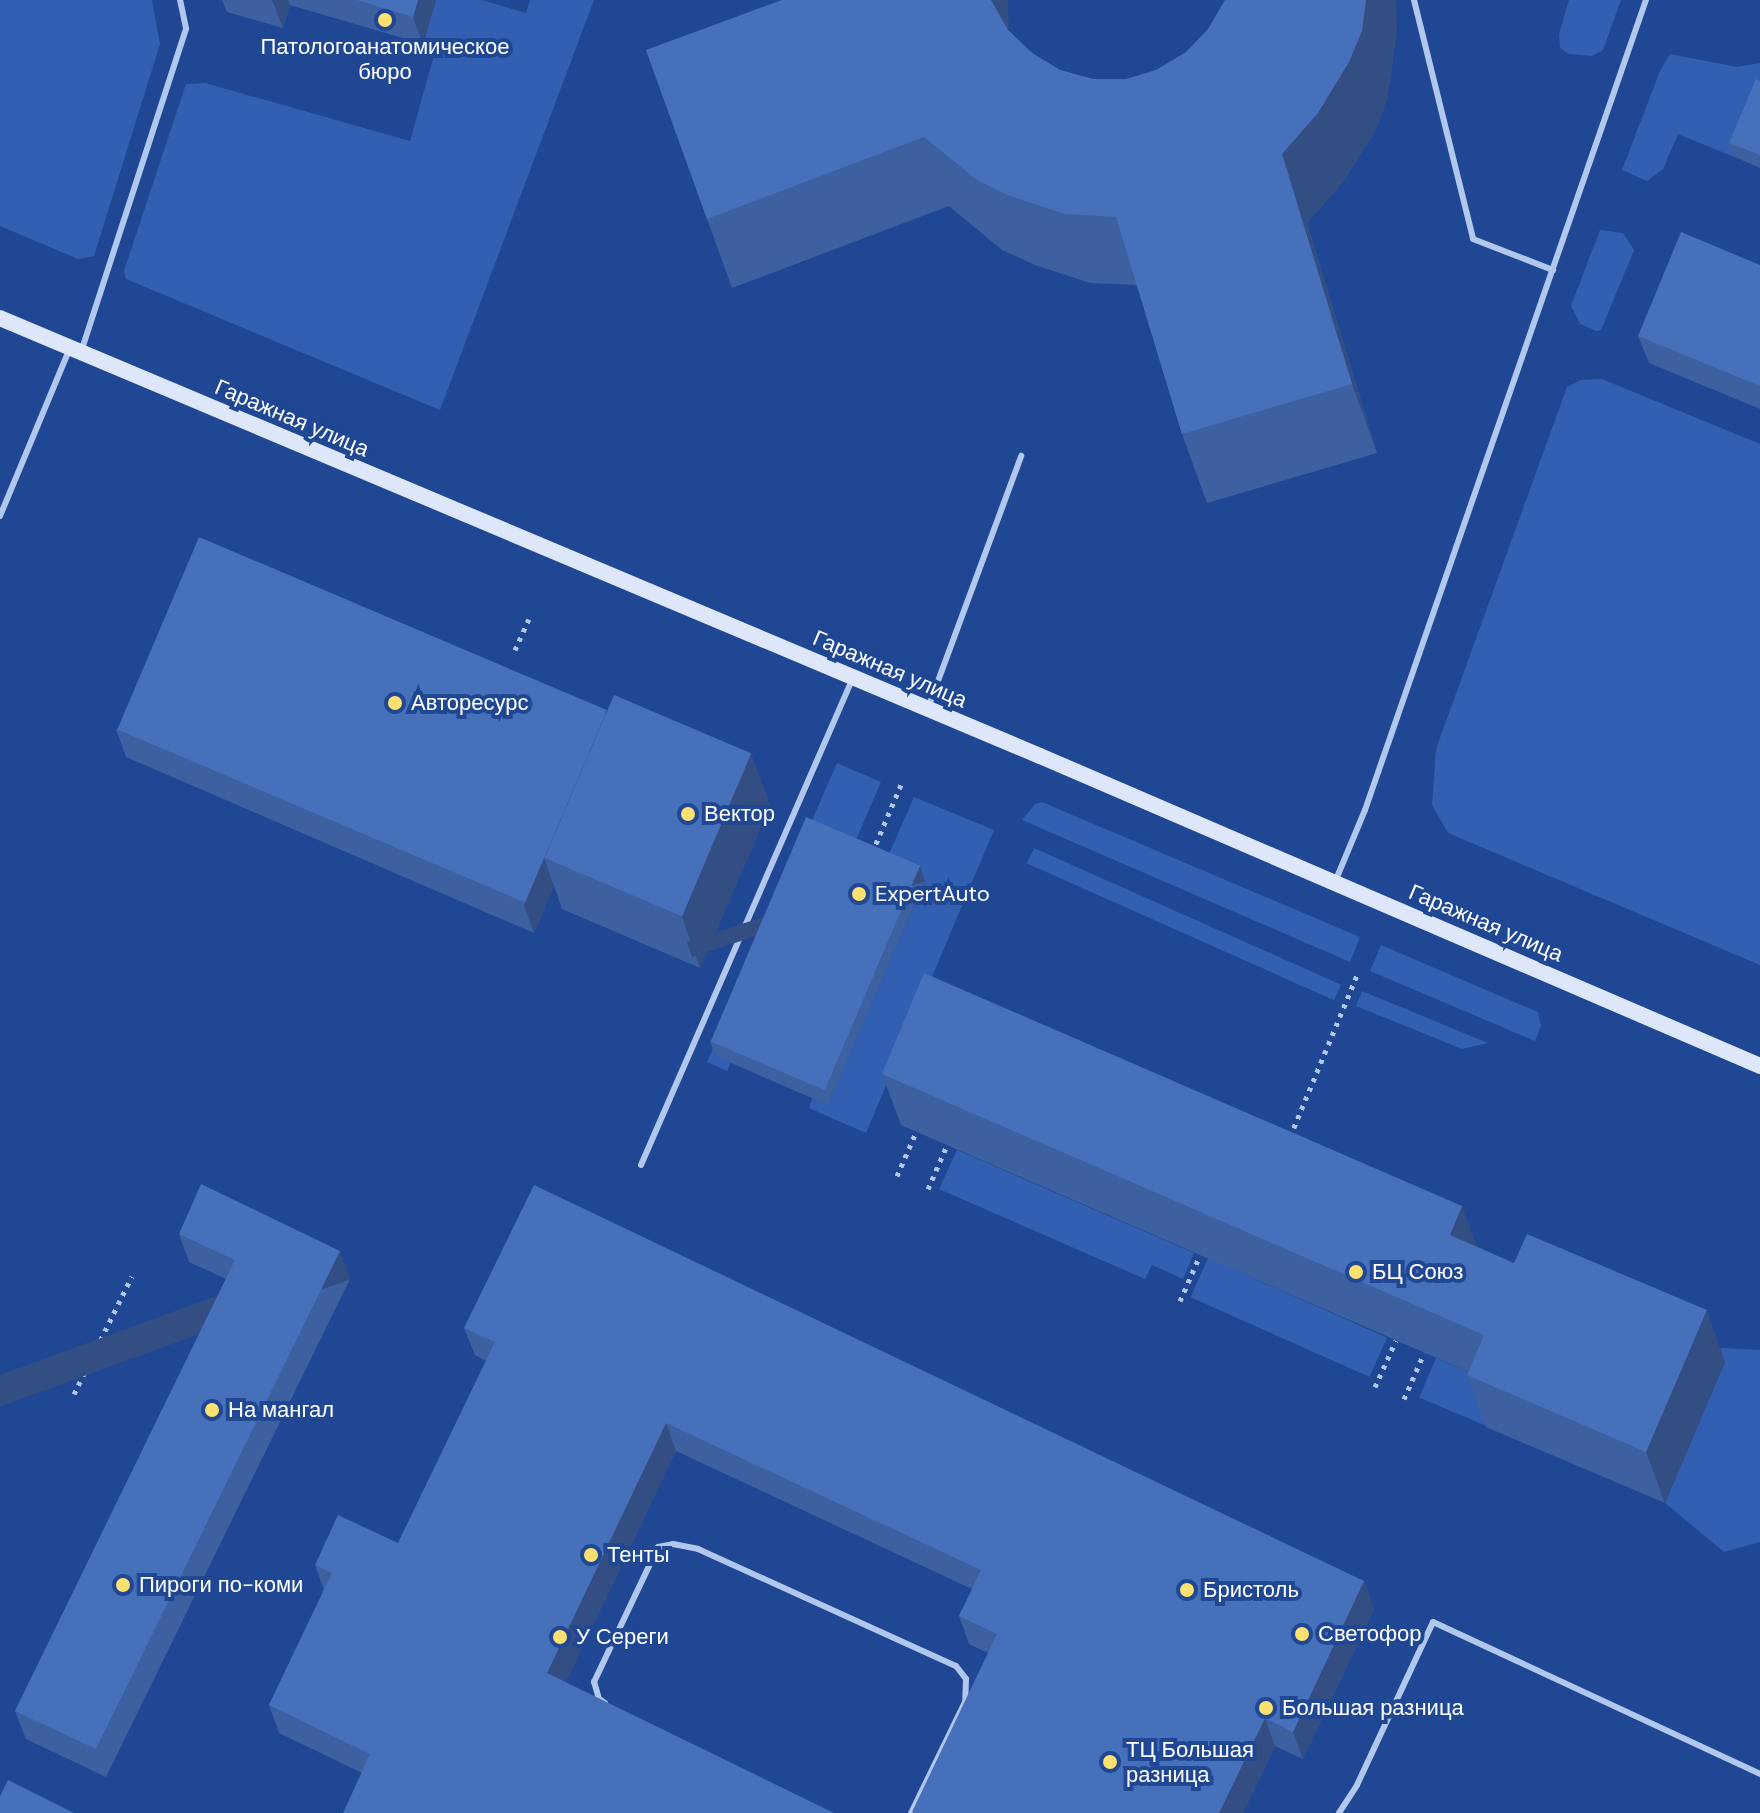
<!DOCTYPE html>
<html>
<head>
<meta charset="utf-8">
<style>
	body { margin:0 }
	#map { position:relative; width:1760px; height:1813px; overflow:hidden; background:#1f4793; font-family:"DM Sans",sans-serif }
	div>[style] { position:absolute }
	.green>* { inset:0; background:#325fb1; transform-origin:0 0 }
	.path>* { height:5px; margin-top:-2.5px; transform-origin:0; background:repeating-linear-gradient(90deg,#b1c7ee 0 4px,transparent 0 10px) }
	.lane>* { height:6px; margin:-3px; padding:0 3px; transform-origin:3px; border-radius:3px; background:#b1c7ee }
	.secondary>* { height:16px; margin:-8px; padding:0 8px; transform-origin:8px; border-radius:8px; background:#dee7fa }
	.wall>* { inset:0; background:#3d60a0 }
	.shaded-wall>* { inset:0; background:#324e82; transform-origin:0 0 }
	.building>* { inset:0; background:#4770ba; transform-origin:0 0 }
	.dots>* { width:22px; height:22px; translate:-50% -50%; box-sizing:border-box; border:4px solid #1f4793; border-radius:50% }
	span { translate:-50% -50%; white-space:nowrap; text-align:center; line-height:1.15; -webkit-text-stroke:8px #1f4793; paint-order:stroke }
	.poi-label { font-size:22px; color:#fff }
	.left { translate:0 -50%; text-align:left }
	.street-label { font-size:22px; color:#fff }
</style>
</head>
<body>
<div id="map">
	<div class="green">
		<i style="clip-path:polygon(0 0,152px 0,160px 44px,94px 256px,78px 259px,0 226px)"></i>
		<i style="clip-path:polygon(436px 0,482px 0,526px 13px,530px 0,594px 0,440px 410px,126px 279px,124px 271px,186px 84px,205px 83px,410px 141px,436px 48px,423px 44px)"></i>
		<i style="clip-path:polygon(1569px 0,1621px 0,1603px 50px,1592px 56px,1569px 54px,1560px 48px,1559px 34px)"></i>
		<i style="clip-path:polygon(1670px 54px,1737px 67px,1760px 63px,1760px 97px,1734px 157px,1678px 134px,1663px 169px,1647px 181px,1622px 170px,1660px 71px)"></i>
		<i style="clip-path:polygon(1600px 230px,1623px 233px,1634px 250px,1601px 330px,1596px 331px,1580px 324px,1571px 306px)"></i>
		<i style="clip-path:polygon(1602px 379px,1760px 444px,1760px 965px,1448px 833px,1432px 805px,1436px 749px,1567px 387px,1581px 380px)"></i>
		<i style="clip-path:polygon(837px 763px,881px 782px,852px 849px,811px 832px,715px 1055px,731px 1062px,727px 1071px,707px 1062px)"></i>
		<i style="clip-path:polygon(914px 797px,994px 830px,866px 1133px,809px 1108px,812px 1098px,828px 1104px,925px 881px,885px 863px)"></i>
		<i style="clip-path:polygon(1042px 802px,1360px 937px,1350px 962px,1022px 820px,1035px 804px)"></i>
		<i style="left:1034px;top:848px;width:336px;height:17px;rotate:24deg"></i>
		<i style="clip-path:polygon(1381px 945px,1538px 1012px,1541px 1026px,1535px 1041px,1370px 971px)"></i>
		<i style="clip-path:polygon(1362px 991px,1488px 1043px,1462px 1049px,1356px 1006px)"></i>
		<i style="clip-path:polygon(957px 1150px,1194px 1253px,1183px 1279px,1152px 1265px,1145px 1279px,939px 1189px)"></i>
		<i style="left:1208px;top:1258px;width:196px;height:43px;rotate:24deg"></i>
		<i style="clip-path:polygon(1723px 1348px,1760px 1350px,1760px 1542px,1724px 1552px,1665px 1503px,1725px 1362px,1702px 1352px)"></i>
		<i style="left:1436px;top:1358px;width:73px;height:43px;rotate:23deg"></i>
	</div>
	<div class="path">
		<i style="left:515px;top:650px;width:34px;rotate:-66deg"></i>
		<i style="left:872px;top:853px;width:79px;rotate:-67deg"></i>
		<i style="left:1290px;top:1137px;width:175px;rotate:-67.5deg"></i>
		<i style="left:897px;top:1176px;width:48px;rotate:-66.6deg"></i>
		<i style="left:928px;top:1189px;width:48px;rotate:-66.6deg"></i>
		<i style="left:1180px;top:1301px;width:50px;rotate:-66.5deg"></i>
		<i style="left:1375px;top:1387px;width:51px;rotate:-65.9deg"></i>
		<i style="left:74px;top:1394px;width:131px;rotate:-63.8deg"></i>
		<i style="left:1404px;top:1399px;width:50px;rotate:-66.5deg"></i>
	</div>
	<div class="lane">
		<i style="left:1414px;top:0;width:246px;rotate:76.1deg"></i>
		<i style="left:1473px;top:239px;width:86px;rotate:21.2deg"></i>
		<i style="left:82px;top:349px;width:337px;rotate:-72deg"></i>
		<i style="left:186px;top:28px;width:29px;rotate:-102deg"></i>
		<i style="left:0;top:516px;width:182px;rotate:-67.4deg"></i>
		<i style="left:928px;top:708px;width:269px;rotate:-69.7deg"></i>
		<i style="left:1335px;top:882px;width:78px;rotate:-67.4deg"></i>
		<i style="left:1365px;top:810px;width:857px;rotate:-70.87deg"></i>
		<i style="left:641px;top:1165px;width:529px;rotate:-66.49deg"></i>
		<i style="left:605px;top:1703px;width:7px;rotate:-146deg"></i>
		<i style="left:599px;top:1699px;width:18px;rotate:-106deg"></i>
		<i style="left:594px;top:1682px;width:149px;rotate:-64.6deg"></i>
		<i style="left:658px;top:1547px;width:15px;rotate:-11deg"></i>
		<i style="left:673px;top:1544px;width:25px;rotate:11deg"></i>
		<i style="left:698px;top:1549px;width:283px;rotate:24.4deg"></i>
		<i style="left:956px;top:1666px;width:16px;rotate:52deg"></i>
		<i style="left:966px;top:1679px;width:23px;rotate:92deg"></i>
		<i style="left:965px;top:1702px;width:123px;rotate:115.9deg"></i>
		<i style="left:1339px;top:1813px;width:33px;rotate:-57deg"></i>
		<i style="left:1357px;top:1785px;width:180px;rotate:-65deg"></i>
		<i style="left:1433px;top:1622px;width:361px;rotate:24.9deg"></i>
	</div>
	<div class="secondary">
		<i style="left:0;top:318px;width:1128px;rotate:22.84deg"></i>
		<i style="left:1040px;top:756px;width:784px;rotate:23.29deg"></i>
	</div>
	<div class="wall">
		<i style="clip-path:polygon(222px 0,436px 0,423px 44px,290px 5px,283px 28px,227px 12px)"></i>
		<i style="clip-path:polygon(1008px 5px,1008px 30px,1032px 53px,1060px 70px,1093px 79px,1126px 79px,1397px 29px,1387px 100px,1375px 131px,1343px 182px,1307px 223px,1377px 453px,1207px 503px,1182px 434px,1137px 285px,1090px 283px,1035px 265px,1002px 250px,949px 206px,732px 288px,646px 50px)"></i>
		<i style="clip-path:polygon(1760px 81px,1760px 168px,1735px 157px,1729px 143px)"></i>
		<i style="clip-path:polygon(1760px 265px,1760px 409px,1649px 363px,1638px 336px)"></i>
		<i style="clip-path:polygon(606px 713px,751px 754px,770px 806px,700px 968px,562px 909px,554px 886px,534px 933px,126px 757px,116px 729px)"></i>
		<i style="clip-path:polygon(920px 866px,925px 881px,828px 1105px,715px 1056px,710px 1041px)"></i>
		<i style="clip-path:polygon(882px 1074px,1462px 1206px,1477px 1247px,1725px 1362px,1665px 1503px,1486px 1427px,1467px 1375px,1469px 1372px,901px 1125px)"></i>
		<i style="clip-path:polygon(179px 1234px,350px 1279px,106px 1777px,26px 1739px,15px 1711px,226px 1279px,189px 1262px)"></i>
		<i style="clip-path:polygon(464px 1328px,1364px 1581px,1374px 1609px,1303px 1759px,1275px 1746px,1243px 1813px,913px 1813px,988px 1653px,969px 1644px,959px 1616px,972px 1589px,676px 1451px,566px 1682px,362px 1773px,279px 1733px,269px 1705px,324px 1590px,315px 1565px,398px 1543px,486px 1361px,475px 1355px)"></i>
	</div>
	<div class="shaded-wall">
		<i style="clip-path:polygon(272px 0,288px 0,290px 5px,283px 28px)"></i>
		<i style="clip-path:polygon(418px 0,436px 0,423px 44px,413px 17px)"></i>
		<i style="clip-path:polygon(991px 0,1009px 0,1008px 5px,1009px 39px)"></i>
		<i style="clip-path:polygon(1366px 0,1396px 0,1397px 29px,1387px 100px,1375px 131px,1343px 182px,1307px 223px,1377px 453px,1352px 384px,1282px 154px)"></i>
		<i style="clip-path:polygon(751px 754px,770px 806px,700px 968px,682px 917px)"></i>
		<i style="clip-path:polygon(544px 858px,554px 886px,534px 933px,524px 905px)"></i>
		<i style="left:920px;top:866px;width:16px;height:245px;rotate:72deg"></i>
		<i style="clip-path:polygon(1462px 1206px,1481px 1257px,1450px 1235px)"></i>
		<i style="left:340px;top:1251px;width:30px;height:555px;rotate:70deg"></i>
		<i style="clip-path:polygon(1707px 1310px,1725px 1362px,1665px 1503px,1646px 1452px)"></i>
		<i style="clip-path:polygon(666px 1423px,676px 1451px,557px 1701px,547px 1673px)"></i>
		<i style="clip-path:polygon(1364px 1581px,1374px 1609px,1303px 1759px,1293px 1732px)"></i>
		<i style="clip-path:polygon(1265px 1718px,1275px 1746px,1243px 1813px,1219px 1813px)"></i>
	</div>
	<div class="building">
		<i style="clip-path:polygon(357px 0,418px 0,413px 17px)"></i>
		<i style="clip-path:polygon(782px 0,991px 0,1008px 30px,1032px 53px,1060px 70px,1093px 79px,1126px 79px,1156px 70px,1186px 52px,1208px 29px,1225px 0,1366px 0,1362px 31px,1349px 62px,1318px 113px,1282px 154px,1352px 384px,1182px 434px,1116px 217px,1065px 214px,1010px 196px,977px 180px,924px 137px,707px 219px,646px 50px)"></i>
		<i style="clip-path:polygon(1756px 79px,1760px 81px,1760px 155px,1729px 143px)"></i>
		<i style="clip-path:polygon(1681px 232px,1760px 265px,1760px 386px,1638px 336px)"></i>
		<i style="left:199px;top:537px;width:443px;height:209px;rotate:23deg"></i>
		<i style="left:614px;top:695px;width:149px;height:177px;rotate:23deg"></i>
		<i style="left:806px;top:817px;width:124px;height:244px;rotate:23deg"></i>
		<i style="clip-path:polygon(924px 973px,1462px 1206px,1450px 1235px,1514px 1263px,1527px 1234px,1707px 1310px,1646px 1452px,1467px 1375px,1484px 1335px,882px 1074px)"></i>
		<i style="clip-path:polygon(201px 1184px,340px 1251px,96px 1749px,15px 1711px,235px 1260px,179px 1234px)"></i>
		<i style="clip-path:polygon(534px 1185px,1364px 1581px,1293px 1732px,1265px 1718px,1219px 1813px,915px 1813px,912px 1812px,997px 1634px,959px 1616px,981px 1570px,666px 1423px,547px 1673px,834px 1813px,343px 1813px,370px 1754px,269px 1705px,332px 1573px,315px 1565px,338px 1515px,398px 1543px,495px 1342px,464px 1328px)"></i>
		<i style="clip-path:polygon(8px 1780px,74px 1813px,0 1813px,0 1796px)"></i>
	</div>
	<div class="dots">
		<i style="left:385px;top:20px;background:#fce171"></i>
		<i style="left:395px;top:703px;background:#fce171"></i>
		<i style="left:688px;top:814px;background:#fce171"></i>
		<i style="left:859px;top:894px;background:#fce171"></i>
		<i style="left:1356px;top:1272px;background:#fce171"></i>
		<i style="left:212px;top:1410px;background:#fce171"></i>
		<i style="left:591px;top:1555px;background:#fce171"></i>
		<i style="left:123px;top:1585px;background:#fce171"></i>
		<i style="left:1187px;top:1590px;background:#fce171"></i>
		<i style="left:1302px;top:1634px;background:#fce171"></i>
		<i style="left:560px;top:1637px;background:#fce171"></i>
		<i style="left:1266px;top:1708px;background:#fce171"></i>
		<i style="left:1110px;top:1762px;background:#fce171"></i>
	</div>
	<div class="poi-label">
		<span style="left:385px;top:59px">Патологоанатомическое<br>бюро</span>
		<span class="left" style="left:411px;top:703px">Авторесурс</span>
		<span class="left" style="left:704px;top:814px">Вектор</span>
		<span class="left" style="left:875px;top:894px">ExpertAuto</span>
		<span class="left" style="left:1372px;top:1272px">БЦ Союз</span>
		<span class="left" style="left:228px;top:1410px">На мангал</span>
		<span class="left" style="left:607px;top:1555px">Тенты</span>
		<span class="left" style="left:139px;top:1585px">Пироги по-коми</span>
		<span class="left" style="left:1203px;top:1590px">Бристоль</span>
		<span class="left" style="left:1318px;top:1634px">Светофор</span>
		<span class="left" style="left:576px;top:1637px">У Сереги</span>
		<span class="left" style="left:1282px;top:1708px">Большая разница</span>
		<span class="left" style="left:1126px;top:1762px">ТЦ Большая<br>разница</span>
	</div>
	<div class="street-label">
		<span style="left:292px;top:418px;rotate:23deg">Гаражная улица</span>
		<span style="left:890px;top:669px;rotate:23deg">Гаражная улица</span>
		<span style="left:1486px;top:923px;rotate:23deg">Гаражная улица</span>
	</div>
</div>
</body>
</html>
